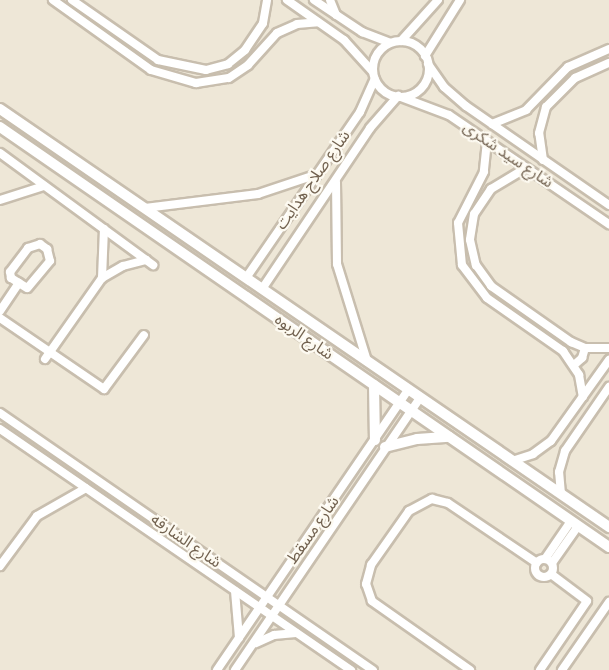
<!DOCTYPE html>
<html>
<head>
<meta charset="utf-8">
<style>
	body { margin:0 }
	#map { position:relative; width:609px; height:670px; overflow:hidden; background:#faf7ea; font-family:"Fira Sans Condensed","Noto Sans Arabic",sans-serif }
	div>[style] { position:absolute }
	.residential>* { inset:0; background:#eee7d7; transform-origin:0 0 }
	.roads { filter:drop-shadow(2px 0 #c8beae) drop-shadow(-2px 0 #c8beae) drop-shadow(0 2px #c8beae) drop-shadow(0 -2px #c8beae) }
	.minor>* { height:8px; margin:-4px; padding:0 4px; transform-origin:4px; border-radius:4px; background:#fff }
	.minor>.ring { margin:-4px; padding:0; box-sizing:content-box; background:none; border:8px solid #fff; border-radius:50% }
	.tertiary>* { height:10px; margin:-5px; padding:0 5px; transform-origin:5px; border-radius:5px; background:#fff }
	span { translate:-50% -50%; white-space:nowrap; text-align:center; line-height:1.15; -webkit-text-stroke:4.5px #fdfaf1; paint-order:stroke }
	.street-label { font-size:16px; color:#726250 }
</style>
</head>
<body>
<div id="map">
	<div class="residential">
		<i style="left:0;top:0;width:609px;height:670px"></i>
	</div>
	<div class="roads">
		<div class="minor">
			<i style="left:53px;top:0;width:120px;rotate:35.5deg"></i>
			<i style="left:151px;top:70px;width:47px;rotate:16.1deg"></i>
			<i style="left:196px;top:83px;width:33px;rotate:-9deg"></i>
			<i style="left:229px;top:78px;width:23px;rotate:-34deg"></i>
			<i style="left:248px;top:65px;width:43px;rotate:-47.8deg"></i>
			<i style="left:277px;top:33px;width:22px;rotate:-24deg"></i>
			<i style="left:297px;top:24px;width:21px;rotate:-5deg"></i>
			<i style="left:72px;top:0;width:105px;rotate:34.9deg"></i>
			<i style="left:158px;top:60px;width:49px;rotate:11.8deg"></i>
			<i style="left:206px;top:70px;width:23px;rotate:-15deg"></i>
			<i style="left:228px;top:64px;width:22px;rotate:-39deg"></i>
			<i style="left:245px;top:50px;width:32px;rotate:-56deg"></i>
			<i style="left:263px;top:23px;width:23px;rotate:-80deg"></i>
			<i style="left:287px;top:0;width:70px;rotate:35.1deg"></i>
			<i style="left:344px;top:40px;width:43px;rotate:47.8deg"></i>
			<i style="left:314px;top:0;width:58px;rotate:33.7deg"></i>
			<i style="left:362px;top:32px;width:30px;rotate:21deg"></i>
			<i style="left:330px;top:0;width:16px;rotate:68deg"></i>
			<i style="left:401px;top:41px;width:55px;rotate:-47.9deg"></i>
			<i class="ring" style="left:373px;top:41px;width:48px;height:48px"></i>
			<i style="left:425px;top:56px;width:66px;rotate:-58deg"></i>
			<i style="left:428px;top:64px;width:28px;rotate:55deg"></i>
			<i style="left:444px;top:87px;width:29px;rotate:41deg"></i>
			<i style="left:466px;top:106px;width:174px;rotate:34.7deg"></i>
			<i style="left:401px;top:97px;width:51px;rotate:20.6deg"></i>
			<i style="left:449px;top:115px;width:194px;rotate:34.3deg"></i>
			<i style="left:492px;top:124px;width:37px;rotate:-22deg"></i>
			<i style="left:526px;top:110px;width:60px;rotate:-45.7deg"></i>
			<i style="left:568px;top:67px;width:45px;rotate:-23.7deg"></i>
			<i style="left:487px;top:141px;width:31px;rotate:96deg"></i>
			<i style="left:484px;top:172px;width:57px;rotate:117deg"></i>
			<i style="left:458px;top:223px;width:42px;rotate:84.6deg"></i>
			<i style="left:462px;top:265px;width:41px;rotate:52.9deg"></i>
			<i style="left:487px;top:298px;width:93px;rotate:34.9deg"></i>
			<i style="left:563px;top:351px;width:29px;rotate:56deg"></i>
			<i style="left:579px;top:375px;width:22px;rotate:80deg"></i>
			<i style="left:0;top:153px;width:190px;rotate:36.2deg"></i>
			<i style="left:543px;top:160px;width:27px;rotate:-98deg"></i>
			<i style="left:539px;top:133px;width:27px;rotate:-75deg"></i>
			<i style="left:546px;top:107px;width:41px;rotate:-45deg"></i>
			<i style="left:575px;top:78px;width:37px;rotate:-24deg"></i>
			<i style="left:526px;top:168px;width:41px;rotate:149deg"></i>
			<i style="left:491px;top:189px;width:30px;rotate:124deg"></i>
			<i style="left:474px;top:214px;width:26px;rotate:99deg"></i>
			<i style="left:470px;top:240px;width:26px;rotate:77deg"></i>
			<i style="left:476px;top:265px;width:26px;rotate:54deg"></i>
			<i style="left:491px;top:286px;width:98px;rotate:35deg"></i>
			<i style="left:571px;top:342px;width:15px;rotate:23deg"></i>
			<i style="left:585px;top:348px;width:24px"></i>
			<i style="left:336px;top:182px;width:82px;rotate:89.3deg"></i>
			<i style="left:337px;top:264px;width:102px;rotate:72.8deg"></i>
			<i style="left:0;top:200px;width:46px;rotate:-17.7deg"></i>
			<i style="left:145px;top:208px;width:114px;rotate:-7.1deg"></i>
			<i style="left:258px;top:194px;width:60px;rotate:-18.4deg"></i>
			<i style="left:40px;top:244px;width:9px;rotate:36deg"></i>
			<i style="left:47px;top:249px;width:12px;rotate:76deg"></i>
			<i style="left:50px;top:261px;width:35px;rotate:130deg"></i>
			<i style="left:27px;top:288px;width:19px;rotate:-148deg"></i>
			<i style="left:11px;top:278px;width:6px;rotate:-99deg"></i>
			<i style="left:10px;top:272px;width:30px;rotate:-53deg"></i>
			<i style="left:28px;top:248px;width:13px;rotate:-18deg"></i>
			<i style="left:102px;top:278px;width:49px;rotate:-87.7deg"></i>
			<i style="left:246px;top:278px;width:201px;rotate:-55.5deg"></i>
			<i style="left:360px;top:112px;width:36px;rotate:-66deg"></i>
			<i style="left:262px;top:289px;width:194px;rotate:-56.1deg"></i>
			<i style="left:370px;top:128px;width:43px;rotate:-48.8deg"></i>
			<i style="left:0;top:311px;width:34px;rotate:-56deg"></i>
			<i style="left:0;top:318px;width:126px;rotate:34.3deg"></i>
			<i style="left:104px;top:389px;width:67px;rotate:-53.5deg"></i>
			<i style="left:45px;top:359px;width:99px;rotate:-54.9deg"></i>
			<i style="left:102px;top:278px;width:24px;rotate:-30deg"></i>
			<i style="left:123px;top:266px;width:24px;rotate:-15deg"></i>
			<i style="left:574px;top:365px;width:11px;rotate:-41deg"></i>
			<i style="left:582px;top:358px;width:10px;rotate:-73deg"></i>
			<i style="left:0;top:413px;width:453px;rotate:34.6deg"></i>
			<i style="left:0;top:429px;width:426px;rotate:34.5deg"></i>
			<i style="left:512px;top:461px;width:22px;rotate:-18deg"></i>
			<i style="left:533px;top:454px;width:22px;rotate:-36deg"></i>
			<i style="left:551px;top:441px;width:100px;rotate:-54.4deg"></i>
			<i style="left:561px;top:494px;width:22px;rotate:-95deg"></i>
			<i style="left:559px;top:472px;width:22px;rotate:-74deg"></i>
			<i style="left:565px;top:451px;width:78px;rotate:-55.5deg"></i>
			<i style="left:545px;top:559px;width:46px;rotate:-55.6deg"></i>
			<i class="ring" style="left:535px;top:559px;width:10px;height:10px"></i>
			<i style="left:552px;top:563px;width:45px;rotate:-54.9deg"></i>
			<i style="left:0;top:566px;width:62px;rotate:-53.5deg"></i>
			<i style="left:37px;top:516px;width:56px;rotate:-29.7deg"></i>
			<i style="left:235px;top:591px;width:47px;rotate:85.1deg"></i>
			<i style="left:256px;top:643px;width:20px;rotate:-24deg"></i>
			<i style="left:274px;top:635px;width:22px;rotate:-5deg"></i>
			<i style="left:217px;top:670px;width:339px;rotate:-55.7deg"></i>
			<i style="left:235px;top:670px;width:329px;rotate:-55.8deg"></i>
			<i style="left:470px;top:670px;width:120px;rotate:-144.9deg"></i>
			<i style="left:372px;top:601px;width:18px;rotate:-109deg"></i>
			<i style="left:366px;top:584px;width:20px;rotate:-75deg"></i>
			<i style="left:371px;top:565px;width:66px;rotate:-54.9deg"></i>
			<i style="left:409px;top:511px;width:26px;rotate:-28deg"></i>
			<i style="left:432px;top:499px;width:16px;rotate:14deg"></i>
			<i style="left:448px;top:503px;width:107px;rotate:34deg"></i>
			<i style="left:540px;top:670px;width:83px;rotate:-55.7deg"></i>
			<i style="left:587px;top:601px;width:45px;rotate:-143.1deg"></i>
			<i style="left:562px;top:670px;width:83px;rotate:-55.3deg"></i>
		</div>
		<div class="tertiary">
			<i style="left:0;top:109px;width:739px;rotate:34.46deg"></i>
			<i style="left:0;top:127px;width:740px;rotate:34.59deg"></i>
			<i style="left:374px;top:385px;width:55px;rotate:89deg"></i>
			<i style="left:385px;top:447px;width:33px;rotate:-14deg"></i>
			<i style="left:417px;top:439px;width:32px;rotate:-4deg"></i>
		</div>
	</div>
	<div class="street-label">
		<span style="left:508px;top:155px;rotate:34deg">شارع سيد شكرى</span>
		<span style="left:313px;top:180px;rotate:-55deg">شارع صلاح هدايت</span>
		<span style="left:304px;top:337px;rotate:35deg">شارع الربوه</span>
		<span style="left:313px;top:530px;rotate:-55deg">شارع مسقط</span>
		<span style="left:186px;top:541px;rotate:35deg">شارع الشارقه</span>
	</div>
</div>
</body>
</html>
